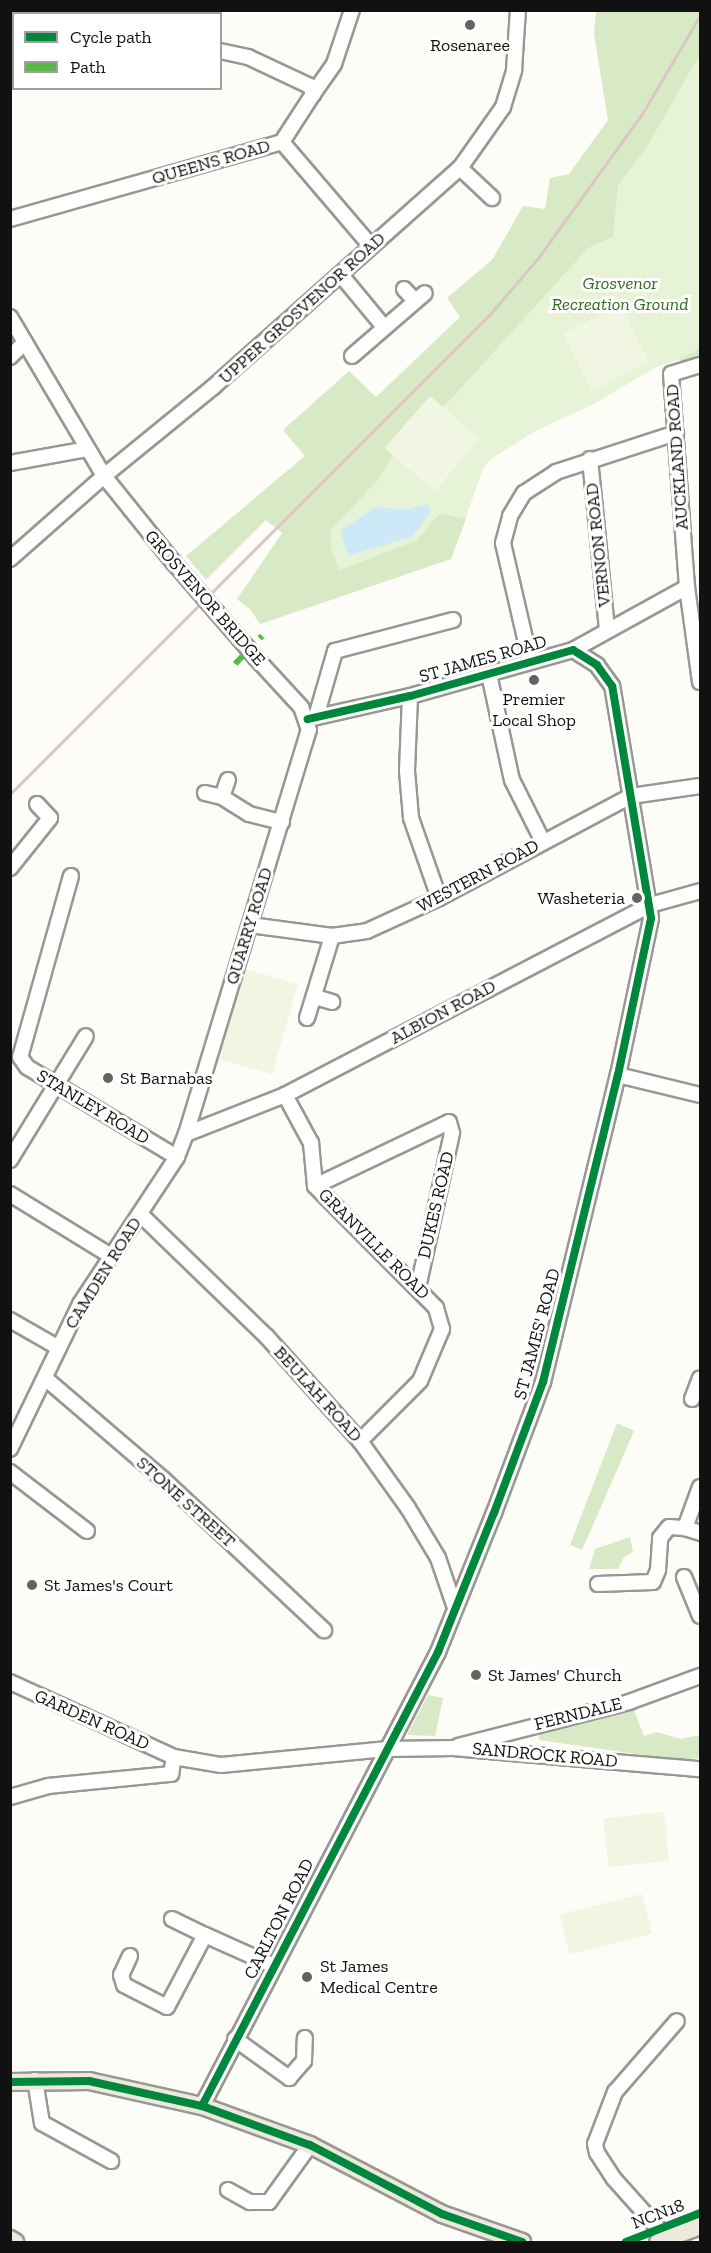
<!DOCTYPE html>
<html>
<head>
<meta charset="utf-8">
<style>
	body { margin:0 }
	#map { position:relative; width:711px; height:2253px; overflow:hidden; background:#fdfcf7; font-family:"Zilla Slab",serif }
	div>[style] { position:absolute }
	.green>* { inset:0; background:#e7f3d7 }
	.forest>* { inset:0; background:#d8eac5 }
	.pitch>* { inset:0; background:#f0f6e1; transform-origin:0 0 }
	.water>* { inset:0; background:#cde8f7 }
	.roads { filter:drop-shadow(2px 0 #979795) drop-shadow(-2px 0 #979795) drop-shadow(0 2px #979795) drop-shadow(0 -2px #979795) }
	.minor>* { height:14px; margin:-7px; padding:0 7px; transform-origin:7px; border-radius:7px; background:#fffffe }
	.major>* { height:16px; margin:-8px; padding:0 8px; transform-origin:8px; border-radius:8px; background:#ede9dc }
	.rail>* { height:3px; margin:-1.5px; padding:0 1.5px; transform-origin:1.5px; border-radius:1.5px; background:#d9c6c7 }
	.bridges { filter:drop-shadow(2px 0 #979795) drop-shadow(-2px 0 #979795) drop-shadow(0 2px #979795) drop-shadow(0 -2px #979795) }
	.minor-bridge>* { height:14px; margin:-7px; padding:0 7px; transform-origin:7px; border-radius:7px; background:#fffffe }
	.quiet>* { height:6px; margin-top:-3px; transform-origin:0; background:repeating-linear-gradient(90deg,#58b947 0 12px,transparent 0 18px) }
	.cycleway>* { height:8px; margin:-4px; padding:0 4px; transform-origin:4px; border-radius:4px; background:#00873e }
	.dots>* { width:16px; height:16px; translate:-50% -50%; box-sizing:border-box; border:3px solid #fff; border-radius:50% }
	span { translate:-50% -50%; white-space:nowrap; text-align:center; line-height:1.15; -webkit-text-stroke:6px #fff; paint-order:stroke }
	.poi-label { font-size:18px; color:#111 }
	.right { translate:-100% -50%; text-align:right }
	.left { translate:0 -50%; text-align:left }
	.street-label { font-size:18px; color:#111 }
	.park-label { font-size:18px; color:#2f6b1f; font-style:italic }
	.frame { position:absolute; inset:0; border:12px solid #111; pointer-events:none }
	.legend { position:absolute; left:12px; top:12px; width:210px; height:78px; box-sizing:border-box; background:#fff; border:2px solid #a0a0a0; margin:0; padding:8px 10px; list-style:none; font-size:18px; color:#111 }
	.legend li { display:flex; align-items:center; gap:12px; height:30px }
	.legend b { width:30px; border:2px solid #a0a0a0 }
</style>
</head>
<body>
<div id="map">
	<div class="green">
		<i style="clip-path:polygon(700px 53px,700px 360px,689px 364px,679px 360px,656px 367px,592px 405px,535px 431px,490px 460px,483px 469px,451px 559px,260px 624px,251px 610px,237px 599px)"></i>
	</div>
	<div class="forest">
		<i style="clip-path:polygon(596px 11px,700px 11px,700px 54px,647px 147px,618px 185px,613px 237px,588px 248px,451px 399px,400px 445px,377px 481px,331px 530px,331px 547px,339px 570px,416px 541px,440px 513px,466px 519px,451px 559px,260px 624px,251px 610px,237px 599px,282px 533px,266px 520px,206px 580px,186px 556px,305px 456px,283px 430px,349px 371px,376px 397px,460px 317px,447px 298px,492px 260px,523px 206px,545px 209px,550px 178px,569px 174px,608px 120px,594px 34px)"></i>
		<i style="clip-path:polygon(700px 348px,700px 360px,689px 364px,679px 360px)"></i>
		<i style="clip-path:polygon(617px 1423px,634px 1431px,582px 1550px,570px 1545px)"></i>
		<i style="clip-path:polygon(630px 1537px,633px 1552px,624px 1557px,618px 1569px,589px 1569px,595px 1549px)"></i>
		<i style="clip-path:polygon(428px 1695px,443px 1698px,435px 1736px,407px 1735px)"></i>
		<i style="clip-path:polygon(634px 1710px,644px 1736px,657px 1732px,681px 1739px,700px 1735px,700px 1758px,678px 1760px,539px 1740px,539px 1729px)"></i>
	</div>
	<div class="pitch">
		<i style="left:620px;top:305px;width:64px;height:64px;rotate:63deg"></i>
		<i style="left:430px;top:396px;width:66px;height:69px;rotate:41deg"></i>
		<i style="left:245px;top:969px;width:55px;height:94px;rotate:16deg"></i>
		<i style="left:664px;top:1812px;width:49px;height:61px;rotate:84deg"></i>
		<i style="left:642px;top:1894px;width:41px;height:85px;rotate:76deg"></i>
	</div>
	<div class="water">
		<i style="clip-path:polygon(427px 504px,431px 511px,413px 536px,348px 556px,340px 531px,376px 507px,405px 510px)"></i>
	</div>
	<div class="roads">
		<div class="minor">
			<i style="left:204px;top:14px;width:4px;rotate:-76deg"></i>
			<i style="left:10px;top:35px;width:4px"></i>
			<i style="left:220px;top:51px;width:29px;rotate:12deg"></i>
			<i style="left:248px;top:57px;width:68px;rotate:25.1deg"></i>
			<i style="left:310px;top:86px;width:9px;rotate:69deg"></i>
			<i style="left:313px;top:94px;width:57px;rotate:122.9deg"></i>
			<i style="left:313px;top:94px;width:37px;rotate:-55deg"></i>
			<i style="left:334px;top:64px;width:57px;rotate:-71.6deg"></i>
			<i style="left:460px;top:168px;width:44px;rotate:43.2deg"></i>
			<i style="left:10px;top:219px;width:283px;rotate:-15.8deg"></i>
			<i style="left:282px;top:142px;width:135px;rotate:49.5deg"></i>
			<i style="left:341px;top:275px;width:67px;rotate:50.4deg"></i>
			<i style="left:404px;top:289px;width:16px;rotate:47deg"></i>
			<i style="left:10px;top:317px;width:185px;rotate:59.4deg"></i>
			<i style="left:104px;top:476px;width:112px;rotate:51.2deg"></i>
			<i style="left:352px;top:356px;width:96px;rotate:-40.8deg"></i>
			<i style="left:10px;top:357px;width:21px;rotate:-45deg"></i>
			<i style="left:700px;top:365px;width:30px;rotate:163deg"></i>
			<i style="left:671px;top:374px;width:214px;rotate:85.7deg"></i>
			<i style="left:687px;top:587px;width:96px;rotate:82.2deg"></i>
			<i style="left:590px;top:459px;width:172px;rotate:84.3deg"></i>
			<i style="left:10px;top:463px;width:78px;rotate:-10.3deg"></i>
			<i style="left:10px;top:559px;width:125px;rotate:-41.4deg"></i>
			<i style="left:104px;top:476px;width:141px;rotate:-39.2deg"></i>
			<i style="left:213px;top:387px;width:330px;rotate:-41.6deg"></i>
			<i style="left:460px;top:168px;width:75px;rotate:-54.8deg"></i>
			<i style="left:503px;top:107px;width:39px;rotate:-73deg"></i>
			<i style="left:514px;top:70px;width:60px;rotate:-86.2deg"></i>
			<i style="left:573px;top:650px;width:130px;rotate:-28.9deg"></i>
			<i style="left:530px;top:660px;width:120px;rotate:-103deg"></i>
			<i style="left:503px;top:543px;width:28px;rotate:-75deg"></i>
			<i style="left:510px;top:516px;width:27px;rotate:-59deg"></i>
			<i style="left:524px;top:493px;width:38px;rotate:-33deg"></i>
			<i style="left:556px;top:472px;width:126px;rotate:-18deg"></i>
			<i style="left:489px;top:674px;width:108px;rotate:77.8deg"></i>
			<i style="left:512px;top:780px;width:69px;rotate:63.4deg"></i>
			<i style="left:410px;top:696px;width:75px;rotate:92.3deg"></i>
			<i style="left:407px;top:771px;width:47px;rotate:85.1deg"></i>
			<i style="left:411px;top:818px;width:85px;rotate:70.7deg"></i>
			<i style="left:316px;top:717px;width:69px;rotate:-73.9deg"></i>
			<i style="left:335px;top:651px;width:122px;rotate:-14.7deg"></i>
			<i style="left:205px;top:793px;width:17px;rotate:13deg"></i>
			<i style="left:222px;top:797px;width:32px;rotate:32deg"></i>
			<i style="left:249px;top:814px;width:34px;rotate:14deg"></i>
			<i style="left:222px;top:797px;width:18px;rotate:-71deg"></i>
			<i style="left:10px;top:868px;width:64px;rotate:-51.3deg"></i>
			<i style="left:50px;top:818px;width:19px;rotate:-133deg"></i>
			<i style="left:71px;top:876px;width:188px;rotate:105.7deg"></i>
			<i style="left:20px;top:1057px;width:12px;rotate:55deg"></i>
			<i style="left:27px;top:1067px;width:175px;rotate:31deg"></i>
			<i style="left:250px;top:925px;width:83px;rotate:7.6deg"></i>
			<i style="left:332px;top:936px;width:35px;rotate:-8deg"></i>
			<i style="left:367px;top:931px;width:79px;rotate:-24.6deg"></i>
			<i style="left:439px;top:898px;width:217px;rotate:-28deg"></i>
			<i style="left:631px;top:796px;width:70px;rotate:-8.2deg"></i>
			<i style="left:315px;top:997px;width:18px;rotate:16deg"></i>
			<i style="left:307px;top:1018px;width:86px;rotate:-73deg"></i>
			<i style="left:618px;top:1075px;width:84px;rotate:13.7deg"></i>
			<i style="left:285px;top:1095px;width:55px;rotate:61.6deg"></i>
			<i style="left:311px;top:1143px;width:43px;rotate:84.7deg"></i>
			<i style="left:315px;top:1186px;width:172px;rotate:45.2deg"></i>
			<i style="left:436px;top:1308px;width:22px;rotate:74deg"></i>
			<i style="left:442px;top:1329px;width:56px;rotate:112.9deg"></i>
			<i style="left:420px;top:1381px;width:85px;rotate:135deg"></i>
			<i style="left:186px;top:1134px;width:106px;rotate:-21.5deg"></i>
			<i style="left:285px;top:1095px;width:411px;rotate:-27.5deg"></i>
			<i style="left:650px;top:905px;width:52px;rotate:-15.6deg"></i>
			<i style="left:10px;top:1160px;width:145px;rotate:-58.5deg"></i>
			<i style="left:315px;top:1186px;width:148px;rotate:-25.5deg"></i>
			<i style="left:449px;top:1122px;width:11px;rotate:75deg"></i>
			<i style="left:452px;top:1133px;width:159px;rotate:102.4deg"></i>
			<i style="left:10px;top:1194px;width:119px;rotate:31.5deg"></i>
			<i style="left:140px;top:1214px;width:177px;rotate:44.1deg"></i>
			<i style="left:267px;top:1337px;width:140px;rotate:48.2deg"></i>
			<i style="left:360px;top:1441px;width:82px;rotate:54.4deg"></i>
			<i style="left:408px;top:1508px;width:58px;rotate:59deg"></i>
			<i style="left:438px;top:1558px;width:50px;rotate:71.2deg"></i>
			<i style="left:10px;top:1320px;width:56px;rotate:29.7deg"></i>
			<i style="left:45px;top:1378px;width:155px;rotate:40.6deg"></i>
			<i style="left:163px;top:1479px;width:221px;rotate:43.2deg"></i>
			<i style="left:692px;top:1399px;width:22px;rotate:-69deg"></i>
			<i style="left:10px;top:1449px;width:161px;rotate:-64.2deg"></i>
			<i style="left:80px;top:1304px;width:176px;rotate:-56.6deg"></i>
			<i style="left:177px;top:1157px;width:25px;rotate:-69deg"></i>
			<i style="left:186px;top:1134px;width:422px;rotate:-73.1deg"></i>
			<i style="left:309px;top:730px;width:24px;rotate:-109deg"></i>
			<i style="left:301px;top:707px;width:67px;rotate:-132.6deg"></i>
			<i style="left:10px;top:1472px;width:97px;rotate:37.5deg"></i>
			<i style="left:700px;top:1487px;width:44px;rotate:110.1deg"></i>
			<i style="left:685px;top:1528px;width:16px;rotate:18deg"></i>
			<i style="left:684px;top:1577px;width:42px;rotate:67.7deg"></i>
			<i style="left:598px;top:1584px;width:55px;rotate:-2.1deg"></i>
			<i style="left:653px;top:1582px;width:13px;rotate:-67deg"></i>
			<i style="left:658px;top:1570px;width:32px;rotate:-86deg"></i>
			<i style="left:660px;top:1538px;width:14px;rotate:-51deg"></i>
			<i style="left:669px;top:1527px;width:16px;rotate:4deg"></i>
			<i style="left:10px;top:1682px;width:180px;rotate:24.6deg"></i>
			<i style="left:174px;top:1757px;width:48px;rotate:9.7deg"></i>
			<i style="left:221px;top:1765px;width:168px;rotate:-5.5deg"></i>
			<i style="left:388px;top:1749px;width:65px;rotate:-0.9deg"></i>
			<i style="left:453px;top:1748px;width:248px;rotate:4.9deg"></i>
			<i style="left:458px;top:1746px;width:177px;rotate:-14.4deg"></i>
			<i style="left:629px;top:1702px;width:76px;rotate:-20.1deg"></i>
			<i style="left:10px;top:1797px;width:40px;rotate:-16deg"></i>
			<i style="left:48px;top:1786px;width:124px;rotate:-5.6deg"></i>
			<i style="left:171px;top:1774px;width:17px;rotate:-80deg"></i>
			<i style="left:172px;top:1919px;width:37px;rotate:26deg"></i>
			<i style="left:130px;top:1956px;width:21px;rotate:115deg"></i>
			<i style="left:121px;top:1975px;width:10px;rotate:73deg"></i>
			<i style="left:124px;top:1985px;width:48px;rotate:27.1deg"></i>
			<i style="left:167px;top:2007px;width:81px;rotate:-62.2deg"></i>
			<i style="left:205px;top:1935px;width:73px;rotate:24.1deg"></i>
			<i style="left:235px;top:2039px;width:67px;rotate:35.8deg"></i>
			<i style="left:289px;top:2078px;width:23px;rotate:-49deg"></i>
			<i style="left:304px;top:2061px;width:23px;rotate:-88deg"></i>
			<i style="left:35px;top:2080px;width:44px;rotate:80.8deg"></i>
			<i style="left:42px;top:2123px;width:79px;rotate:28.8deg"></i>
			<i style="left:202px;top:2106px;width:512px;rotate:-62.53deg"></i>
			<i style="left:438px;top:1652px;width:150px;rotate:-68.1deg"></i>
			<i style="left:494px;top:1513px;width:140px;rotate:-69.5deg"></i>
			<i style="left:543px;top:1382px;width:316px;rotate:-76.3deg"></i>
			<i style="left:618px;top:1075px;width:160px;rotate:-78.1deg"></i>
			<i style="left:651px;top:918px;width:235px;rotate:-99.5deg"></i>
			<i style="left:612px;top:686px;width:26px;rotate:-126deg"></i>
			<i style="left:597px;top:665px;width:28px;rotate:-148deg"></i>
			<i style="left:573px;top:650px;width:169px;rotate:164.2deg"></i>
			<i style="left:410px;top:696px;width:105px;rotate:167.3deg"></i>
			<i style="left:228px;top:2190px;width:25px;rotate:29deg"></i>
			<i style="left:250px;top:2202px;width:19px"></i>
			<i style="left:269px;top:2202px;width:70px;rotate:-54.3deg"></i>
			<i style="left:667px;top:2238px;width:79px;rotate:-131.9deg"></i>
			<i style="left:614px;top:2179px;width:31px;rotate:-123deg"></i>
			<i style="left:597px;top:2153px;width:9px;rotate:-103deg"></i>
			<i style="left:595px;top:2144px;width:56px;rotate:-69deg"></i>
			<i style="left:615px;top:2092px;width:94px;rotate:-48.9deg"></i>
		</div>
		<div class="major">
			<i style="left:10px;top:2082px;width:79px;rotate:-0.7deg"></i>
			<i style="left:89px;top:2081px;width:116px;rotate:12.5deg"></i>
			<i style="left:202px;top:2106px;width:115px;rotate:19.9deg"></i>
			<i style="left:310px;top:2145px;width:149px;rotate:27.6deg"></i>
			<i style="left:442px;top:2214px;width:85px;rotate:19.3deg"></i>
			<i style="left:10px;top:2239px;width:6px;rotate:31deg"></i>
			<i style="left:658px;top:2242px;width:45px;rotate:-20.9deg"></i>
		</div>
	</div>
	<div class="rail">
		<i style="left:10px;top:794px;width:679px;rotate:-45deg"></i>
		<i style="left:490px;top:314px;width:74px;rotate:-49.4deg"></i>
		<i style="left:538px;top:258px;width:178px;rotate:-54.2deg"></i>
		<i style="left:642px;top:114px;width:115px;rotate:-59.6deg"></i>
	</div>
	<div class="bridges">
		<div class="minor-bridge">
			<i style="left:174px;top:563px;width:125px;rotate:49.2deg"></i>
		</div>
	</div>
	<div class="quiet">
		<i style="left:235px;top:664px;width:39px;rotate:-46deg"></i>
	</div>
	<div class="cycleway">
		<i style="left:10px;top:2082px;width:79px;rotate:-0.7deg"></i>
		<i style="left:89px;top:2081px;width:116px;rotate:12.5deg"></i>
		<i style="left:202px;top:2106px;width:115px;rotate:19.9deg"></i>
		<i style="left:310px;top:2145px;width:149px;rotate:27.6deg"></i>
		<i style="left:442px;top:2214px;width:85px;rotate:19.3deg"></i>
		<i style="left:202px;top:2106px;width:512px;rotate:-62.53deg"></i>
		<i style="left:438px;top:1652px;width:150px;rotate:-68.1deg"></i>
		<i style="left:494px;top:1513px;width:140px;rotate:-69.5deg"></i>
		<i style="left:543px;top:1382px;width:316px;rotate:-76.3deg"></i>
		<i style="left:618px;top:1075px;width:160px;rotate:-78.1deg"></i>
		<i style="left:651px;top:918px;width:235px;rotate:-99.5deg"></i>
		<i style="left:612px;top:686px;width:26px;rotate:-126deg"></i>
		<i style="left:597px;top:665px;width:28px;rotate:-148deg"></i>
		<i style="left:573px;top:650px;width:169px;rotate:164.2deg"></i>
		<i style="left:410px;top:696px;width:105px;rotate:167.3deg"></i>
		<i style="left:626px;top:2242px;width:79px;rotate:-21.4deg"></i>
	</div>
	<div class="dots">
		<i style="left:470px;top:25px;background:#646362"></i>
		<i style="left:534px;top:680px;background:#646362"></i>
		<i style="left:637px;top:898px;background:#646362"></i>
		<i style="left:108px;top:1078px;background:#646362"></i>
		<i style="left:32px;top:1585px;background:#646362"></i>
		<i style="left:476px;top:1675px;background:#646362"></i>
		<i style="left:307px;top:1977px;background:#646362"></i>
	</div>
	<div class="poi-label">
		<span style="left:470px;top:45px">Rosenaree</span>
		<span style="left:534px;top:710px">Premier<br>Local Shop</span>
		<span class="right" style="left:625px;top:898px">Washeteria</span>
		<span class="left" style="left:120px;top:1078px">St Barnabas</span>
		<span class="left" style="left:44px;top:1585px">St James's Court</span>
		<span class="left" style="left:488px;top:1675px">St James' Church</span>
		<span class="left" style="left:320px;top:1977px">St James<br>Medical Centre</span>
	</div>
	<div class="street-label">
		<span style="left:211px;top:162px;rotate:-16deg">QUEENS ROAD</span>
		<span style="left:302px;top:308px;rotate:-42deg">UPPER GROSVENOR ROAD</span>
		<span style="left:677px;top:457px;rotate:-94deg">AUCKLAND ROAD</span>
		<span style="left:598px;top:545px;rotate:-96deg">VERNON ROAD</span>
		<span style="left:205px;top:598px;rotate:49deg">GROSVENOR BRIDGE</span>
		<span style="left:483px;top:659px;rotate:-16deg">ST JAMES ROAD</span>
		<span style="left:478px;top:876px;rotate:-28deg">WESTERN ROAD</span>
		<span style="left:249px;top:926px;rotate:-73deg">QUARRY ROAD</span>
		<span style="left:443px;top:1012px;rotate:-28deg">ALBION ROAD</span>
		<span style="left:93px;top:1107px;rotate:31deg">STANLEY ROAD</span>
		<span style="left:436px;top:1205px;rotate:-77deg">DUKES ROAD</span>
		<span style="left:374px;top:1244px;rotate:45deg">GRANVILLE ROAD</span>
		<span style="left:103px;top:1273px;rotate:-58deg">CAMDEN ROAD</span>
		<span style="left:537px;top:1334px;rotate:-75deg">ST JAMES' ROAD</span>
		<span style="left:318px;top:1394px;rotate:48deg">BEULAH ROAD</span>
		<span style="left:186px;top:1502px;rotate:42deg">STONE STREET</span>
		<span style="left:578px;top:1714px;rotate:-14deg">FERNDALE</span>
		<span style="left:92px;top:1720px;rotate:24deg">GARDEN ROAD</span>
		<span style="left:545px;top:1755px;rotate:5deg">SANDROCK ROAD</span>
		<span style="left:279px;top:1919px;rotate:-63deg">CARLTON ROAD</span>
		<span style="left:658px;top:2214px;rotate:-21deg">NCN18</span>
	</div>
	<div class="park-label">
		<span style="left:620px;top:294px">Grosvenor<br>Recreation Ground</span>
	</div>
	<div class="frame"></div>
	<ul class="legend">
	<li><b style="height:8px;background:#00873e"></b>Cycle path</li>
	<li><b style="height:8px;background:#58b947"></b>Path</li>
	</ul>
</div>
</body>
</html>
